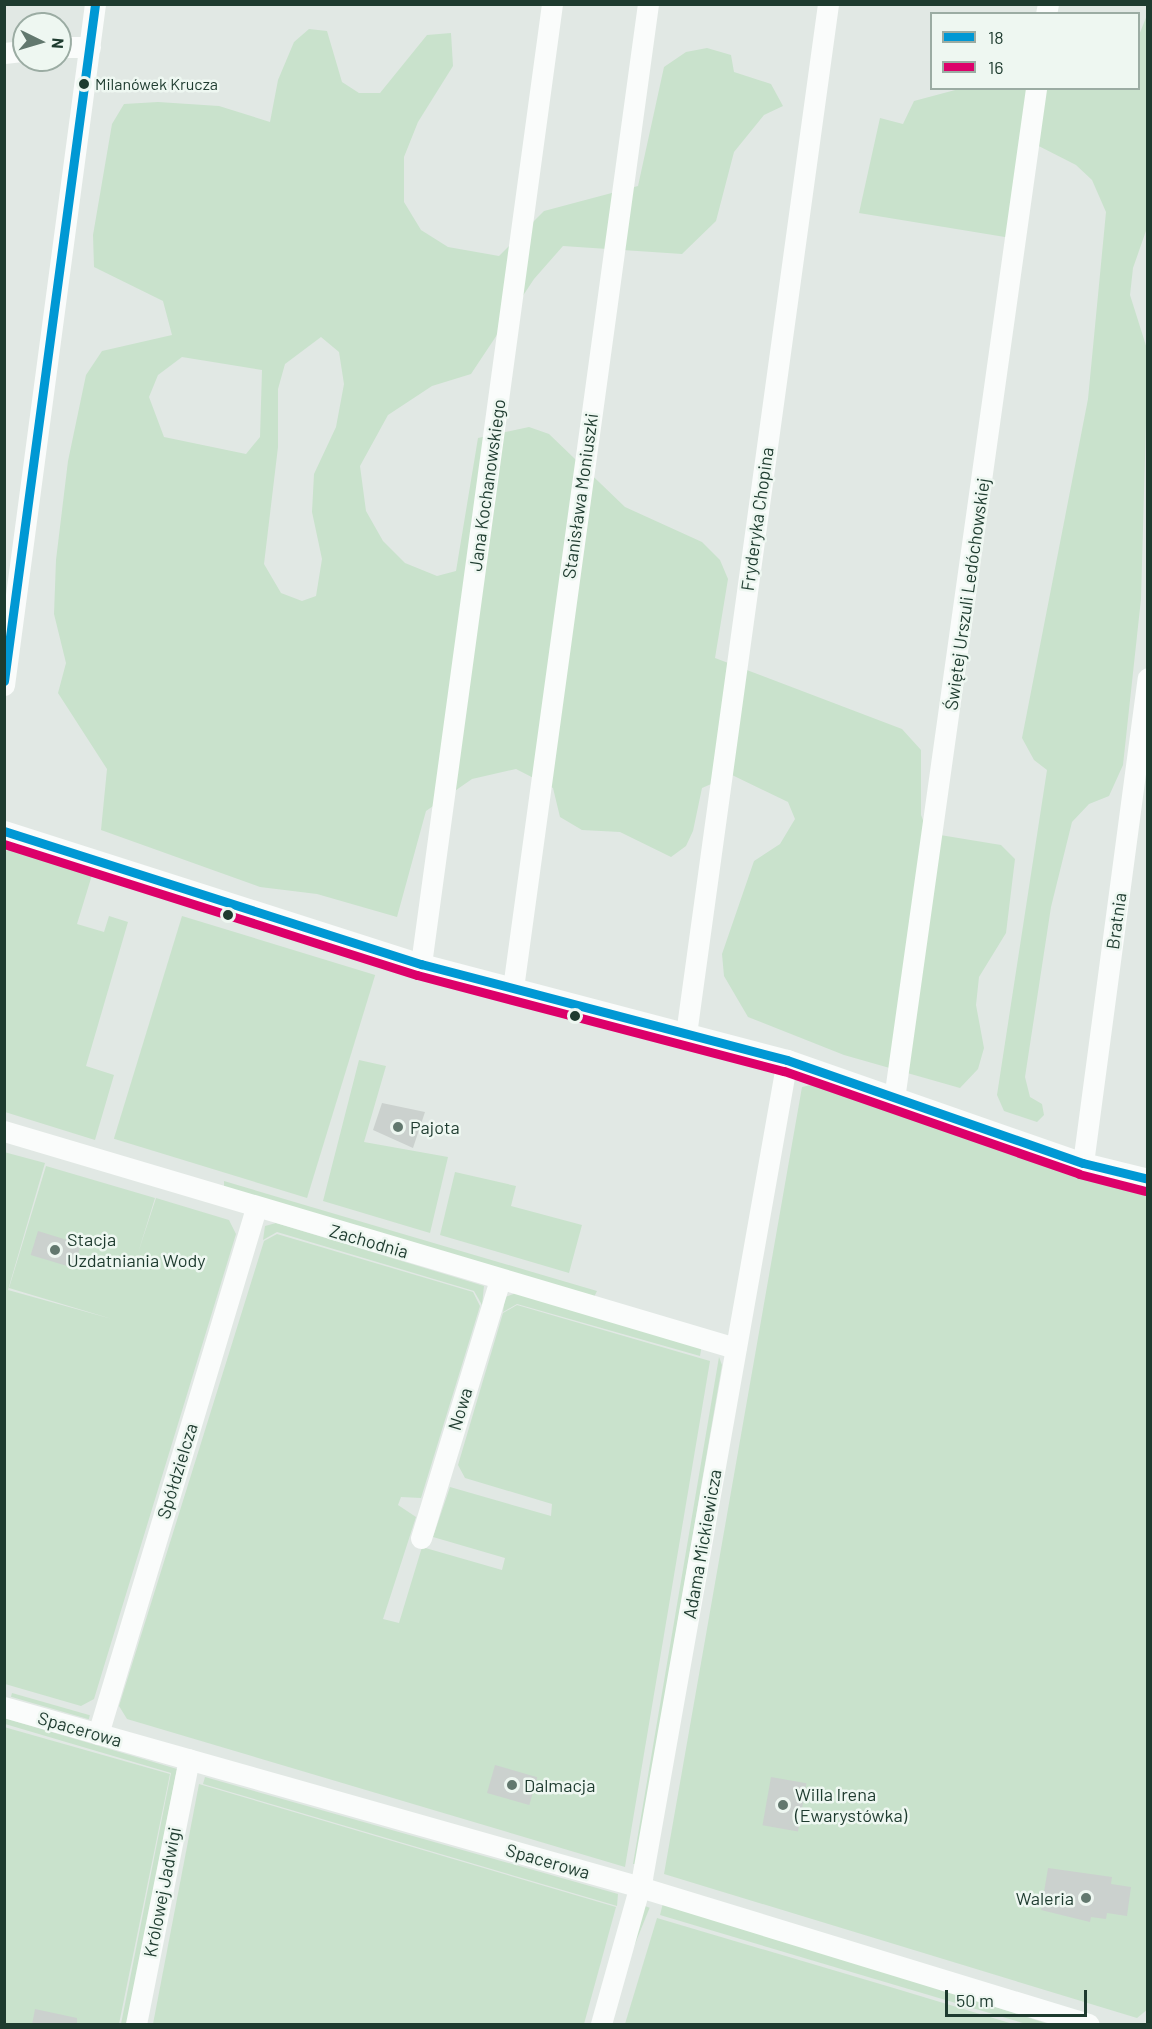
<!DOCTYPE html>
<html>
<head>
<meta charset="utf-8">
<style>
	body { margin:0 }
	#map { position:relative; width:1152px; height:2029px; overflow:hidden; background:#e1e8e4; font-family:Barlow,sans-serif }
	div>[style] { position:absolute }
	.green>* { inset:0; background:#c9e2cc; transform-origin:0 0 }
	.building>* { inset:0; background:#cbd1ce; transform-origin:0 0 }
	.street>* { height:21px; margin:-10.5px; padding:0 10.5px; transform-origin:10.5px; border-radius:10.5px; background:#fafcfb }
	.bus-1>* { height:9px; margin:-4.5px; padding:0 4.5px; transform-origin:4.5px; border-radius:4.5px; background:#0098d4 }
	.bus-2>* { height:9px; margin:-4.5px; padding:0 4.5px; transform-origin:4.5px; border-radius:4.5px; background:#dc006a }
	.dots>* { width:16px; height:16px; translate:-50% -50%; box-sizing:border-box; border:3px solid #eef7f1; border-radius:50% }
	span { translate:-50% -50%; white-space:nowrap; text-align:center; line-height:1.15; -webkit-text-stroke:5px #eef7f1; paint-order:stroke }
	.bus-label { font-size:16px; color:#1e3b2f }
	.left { translate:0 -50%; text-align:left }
	.street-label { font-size:18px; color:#1e3b2f }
	.poi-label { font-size:18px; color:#1e3b2f }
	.right { translate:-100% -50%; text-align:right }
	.frame { position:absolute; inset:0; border:6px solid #1e3b2f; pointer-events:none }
	.legend { position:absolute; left:930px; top:12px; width:210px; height:78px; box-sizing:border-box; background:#eef7f1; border:2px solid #9baca3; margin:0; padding:8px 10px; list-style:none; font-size:18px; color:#1e3b2f }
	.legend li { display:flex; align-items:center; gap:12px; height:30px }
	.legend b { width:30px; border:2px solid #9baca3 }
	.north { position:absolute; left:12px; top:12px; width:60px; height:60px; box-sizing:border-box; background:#eef7f1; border:2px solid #9baca3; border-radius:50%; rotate:95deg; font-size:16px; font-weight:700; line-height:24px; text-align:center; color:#1e3b2f }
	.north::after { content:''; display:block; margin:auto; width:21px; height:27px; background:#62786e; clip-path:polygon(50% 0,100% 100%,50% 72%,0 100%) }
	.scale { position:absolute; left:945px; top:1990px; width:142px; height:27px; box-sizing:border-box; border:3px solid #1e3b2f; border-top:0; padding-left:8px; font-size:18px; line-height:21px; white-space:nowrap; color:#1e3b2f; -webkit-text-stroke:4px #eef7f1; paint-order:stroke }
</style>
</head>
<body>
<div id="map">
	<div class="green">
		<i style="clip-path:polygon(1147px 15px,1147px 228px,1133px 268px,1130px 295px,1148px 352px,1141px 599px,1123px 765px,1109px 796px,1089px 804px,1072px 822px,1051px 907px,1025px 1077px,1030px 1097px,1042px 1104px,1044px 1115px,1037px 1122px,1004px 1111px,997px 1095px,1047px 770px,1034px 760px,1022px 738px,1088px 399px,1106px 212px,1092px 180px,1076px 165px,1023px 138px,1011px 238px,859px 213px,880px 118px,903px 124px,914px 101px,959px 89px,1138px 88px,1139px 35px)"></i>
		<i style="clip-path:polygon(evenodd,309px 29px,327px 31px,342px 82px,359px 93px,380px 93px,427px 35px,451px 33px,453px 66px,418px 122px,404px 157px,404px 202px,421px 230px,448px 247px,499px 256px,544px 211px,638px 186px,664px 67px,686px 52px,707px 48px,731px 55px,734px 72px,771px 84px,783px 106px,764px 115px,734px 152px,716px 221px,682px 254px,563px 246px,534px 279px,471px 374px,432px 386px,388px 415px,360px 466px,366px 511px,383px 541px,405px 563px,437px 576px,456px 571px,478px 438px,529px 427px,549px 434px,625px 507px,702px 542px,720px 560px,728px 579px,715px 658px,902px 729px,921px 750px,921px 815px,928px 833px,1001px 845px,1015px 859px,1006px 933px,979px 977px,976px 1005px,984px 1048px,978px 1069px,960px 1088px,844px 1055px,748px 1017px,724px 976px,722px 954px,754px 861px,780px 844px,795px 819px,788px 802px,732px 775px,702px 788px,693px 831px,686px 846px,671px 857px,620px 832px,582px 830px,560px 817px,553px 788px,516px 769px,472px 779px,426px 811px,397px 917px,317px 894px,260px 887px,101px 830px,107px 769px,58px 693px,66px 663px,54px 614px,56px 560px,68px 461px,86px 375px,102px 351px,172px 335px,163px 301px,94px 267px,93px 235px,112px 124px,124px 104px,158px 102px,219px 106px,270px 122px,278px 80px,294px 42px,309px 29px,321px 337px,339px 352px,344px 384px,336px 427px,314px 474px,312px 512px,322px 559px,316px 596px,302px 601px,281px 593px,264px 564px,278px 447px,278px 389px,285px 364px,321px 337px,309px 29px,182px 357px,262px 370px,260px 437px,246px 454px,164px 437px,149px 397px,158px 375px,182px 357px)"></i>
		<i style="clip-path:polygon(15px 847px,92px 875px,77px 924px,104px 932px,109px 916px,128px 922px,86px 1066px,114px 1075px,95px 1140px,5px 1112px,4px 852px)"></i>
		<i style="left:182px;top:916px;width:202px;height:233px;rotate:17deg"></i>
		<i style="clip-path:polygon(359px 1060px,386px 1066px,364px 1142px,448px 1157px,430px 1233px,323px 1201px)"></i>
		<i style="clip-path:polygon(820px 1083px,1067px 1174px,986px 1139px,1095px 1180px,1147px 1190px,1147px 1195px,1075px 1177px,1147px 1196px,1148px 2009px,1137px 2018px,664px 1874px,802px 1087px)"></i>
		<i style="clip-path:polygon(4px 1152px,45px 1163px,8px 1290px,112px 1319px,9px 1288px,46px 1166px,155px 1198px,138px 1253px,156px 1198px,229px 1220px,236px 1234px,94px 1699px,81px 1706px,5px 1684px)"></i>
		<i style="clip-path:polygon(455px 1172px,516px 1186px,511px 1206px,582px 1225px,569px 1273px,440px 1235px)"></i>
		<i style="clip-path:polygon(224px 1181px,308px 1206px,597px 1291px,594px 1297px,224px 1189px)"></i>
		<i style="clip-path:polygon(276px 1223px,484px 1286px,482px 1305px,474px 1291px,277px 1232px,263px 1240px,265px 1226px)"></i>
		<i style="clip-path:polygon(277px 1234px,473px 1292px,480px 1306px,421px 1498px,401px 1497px,398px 1505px,416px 1517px,383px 1619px,399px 1623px,422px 1547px,502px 1570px,505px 1558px,433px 1537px,450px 1487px,551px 1516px,552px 1504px,465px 1478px,458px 1465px,503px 1313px,517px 1305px,710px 1361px,625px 1867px,127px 1719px,119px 1706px,264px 1241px)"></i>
		<i style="clip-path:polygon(516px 1293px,702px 1344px,700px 1356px,517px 1304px,503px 1312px,505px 1297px)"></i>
		<i style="clip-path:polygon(719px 1357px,722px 1365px,636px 1864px,633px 1864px)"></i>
		<i style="left:12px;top:1693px;width:81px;height:4px;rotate:16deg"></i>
		<i style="clip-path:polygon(4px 1718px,177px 1769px,127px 2024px,121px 2024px,171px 1773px,5px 1724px)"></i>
		<i style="clip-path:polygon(4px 1727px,170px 1774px,119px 2024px,5px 2024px)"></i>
		<i style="clip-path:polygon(205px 1777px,618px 1894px,617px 1906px,203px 1784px)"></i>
		<i style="clip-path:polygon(199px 1784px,616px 1907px,584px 2024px,153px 2024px)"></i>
		<i style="clip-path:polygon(663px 1903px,937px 1988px,1048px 2024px,1026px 2024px,660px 1915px)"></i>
		<i style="left:645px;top:1906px;width:5px;height:123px;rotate:22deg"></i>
		<i style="clip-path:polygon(657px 1918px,897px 1989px,1013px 2024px,625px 2024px)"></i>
	</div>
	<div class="building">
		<i style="clip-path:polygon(382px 1103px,425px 1112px,413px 1148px,373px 1130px)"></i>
		<i style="left:38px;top:1231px;width:45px;height:25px;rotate:17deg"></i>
		<i style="left:495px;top:1765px;width:44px;height:29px;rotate:16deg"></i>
		<i style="left:771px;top:1777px;width:36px;height:49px;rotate:10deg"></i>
		<i style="clip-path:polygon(1048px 1868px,1112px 1877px,1111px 1884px,1131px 1887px,1127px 1916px,1107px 1913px,1106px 1919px,1091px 1917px,1090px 1922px,1041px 1910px)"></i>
		<i style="clip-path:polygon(35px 2009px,77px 2018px,77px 2025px,32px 2025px)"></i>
	</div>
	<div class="street">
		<i style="left:1046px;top:14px;width:10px;rotate:-79deg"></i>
		<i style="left:60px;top:47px;width:30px"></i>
		<i style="left:4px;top:53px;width:20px;rotate:-6deg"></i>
		<i style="left:4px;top:685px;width:687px;rotate:-82.39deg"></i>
		<i style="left:4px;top:831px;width:438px;rotate:17.7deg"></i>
		<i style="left:421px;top:964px;width:378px;rotate:14.7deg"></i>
		<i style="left:787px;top:1060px;width:313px;rotate:19.2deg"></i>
		<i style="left:1083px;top:1163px;width:67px;rotate:13.8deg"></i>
		<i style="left:421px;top:964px;width:969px;rotate:-82.23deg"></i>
		<i style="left:513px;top:988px;width:993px;rotate:-82.19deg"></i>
		<i style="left:686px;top:1034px;width:1040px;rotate:-82.15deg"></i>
		<i style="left:894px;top:1099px;width:1021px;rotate:-82deg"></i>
		<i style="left:4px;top:1131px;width:763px;rotate:16.53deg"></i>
		<i style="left:1083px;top:1163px;width:489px;rotate:-82.4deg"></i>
		<i style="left:421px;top:1538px;width:270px;rotate:-73deg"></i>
		<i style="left:4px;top:1707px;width:661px;rotate:15.8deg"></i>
		<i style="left:640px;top:1887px;width:469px;rotate:17deg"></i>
		<i style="left:98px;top:1734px;width:549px;rotate:-73.28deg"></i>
		<i style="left:136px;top:2024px;width:270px;rotate:-78.7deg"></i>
		<i style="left:601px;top:2024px;width:152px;rotate:-74.3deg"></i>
		<i style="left:642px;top:1878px;width:831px;rotate:-79.95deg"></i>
	</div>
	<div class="bus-1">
		<i style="left:4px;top:681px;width:683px;rotate:-82.34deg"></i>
		<i style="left:4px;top:831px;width:438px;rotate:17.7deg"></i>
		<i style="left:421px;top:964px;width:378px;rotate:14.7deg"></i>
		<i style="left:787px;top:1060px;width:313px;rotate:19.2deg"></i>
		<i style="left:1083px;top:1163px;width:67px;rotate:13.8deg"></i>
	</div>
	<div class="bus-2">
		<i style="left:4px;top:844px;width:433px;rotate:17.6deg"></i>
		<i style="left:417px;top:975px;width:379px;rotate:14.7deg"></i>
		<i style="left:784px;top:1071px;width:312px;rotate:19.2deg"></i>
		<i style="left:1079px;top:1174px;width:68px;rotate:14.4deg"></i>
	</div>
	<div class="dots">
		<i style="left:84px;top:84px;background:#1e3b2f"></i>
		<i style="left:228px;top:915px;background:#1e3b2f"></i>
		<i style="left:575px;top:1016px;background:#1e3b2f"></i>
		<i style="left:398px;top:1127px;background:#62786e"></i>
		<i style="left:55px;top:1250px;background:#62786e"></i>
		<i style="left:512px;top:1785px;background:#62786e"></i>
		<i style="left:783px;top:1805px;background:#62786e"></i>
		<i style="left:1086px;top:1898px;background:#62786e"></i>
	</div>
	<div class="bus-label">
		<span class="left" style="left:95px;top:84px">Milanówek Krucza</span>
	</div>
	<div class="street-label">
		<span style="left:487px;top:485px;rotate:-82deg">Jana Kochanowskiego</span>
		<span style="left:580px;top:496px;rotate:-82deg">Stanisława Moniuszki</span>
		<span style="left:757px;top:519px;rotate:-82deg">Fryderyka Chopina</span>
		<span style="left:967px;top:594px;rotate:-82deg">Świętej Urszuli Ledóchowskiej</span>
		<span style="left:1116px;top:921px;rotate:-82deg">Bratnia</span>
		<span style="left:369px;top:1241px;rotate:16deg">Zachodnia</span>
		<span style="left:460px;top:1409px;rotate:-73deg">Nowa</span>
		<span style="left:177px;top:1471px;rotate:-73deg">Spółdzielcza</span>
		<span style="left:702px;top:1544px;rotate:-80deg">Adama Mickiewicza</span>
		<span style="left:80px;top:1729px;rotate:16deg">Spacerowa</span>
		<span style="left:548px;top:1861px;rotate:16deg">Spacerowa</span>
		<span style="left:162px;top:1892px;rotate:-79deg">Królowej Jadwigi</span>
	</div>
	<div class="poi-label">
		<span class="left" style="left:410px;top:1127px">Pajota</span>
		<span class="left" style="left:67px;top:1250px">Stacja<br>Uzdatniania Wody</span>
		<span class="left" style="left:524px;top:1785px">Dalmacja</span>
		<span class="left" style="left:795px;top:1805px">Willa Irena<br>(Ewarystówka)</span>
		<span class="right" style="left:1074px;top:1898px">Waleria</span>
	</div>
	<div class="frame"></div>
	<ul class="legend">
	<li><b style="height:8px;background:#0098d4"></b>18</li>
	<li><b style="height:8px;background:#dc006a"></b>16</li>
	</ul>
	<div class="north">N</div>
	<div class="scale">50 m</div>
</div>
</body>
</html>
